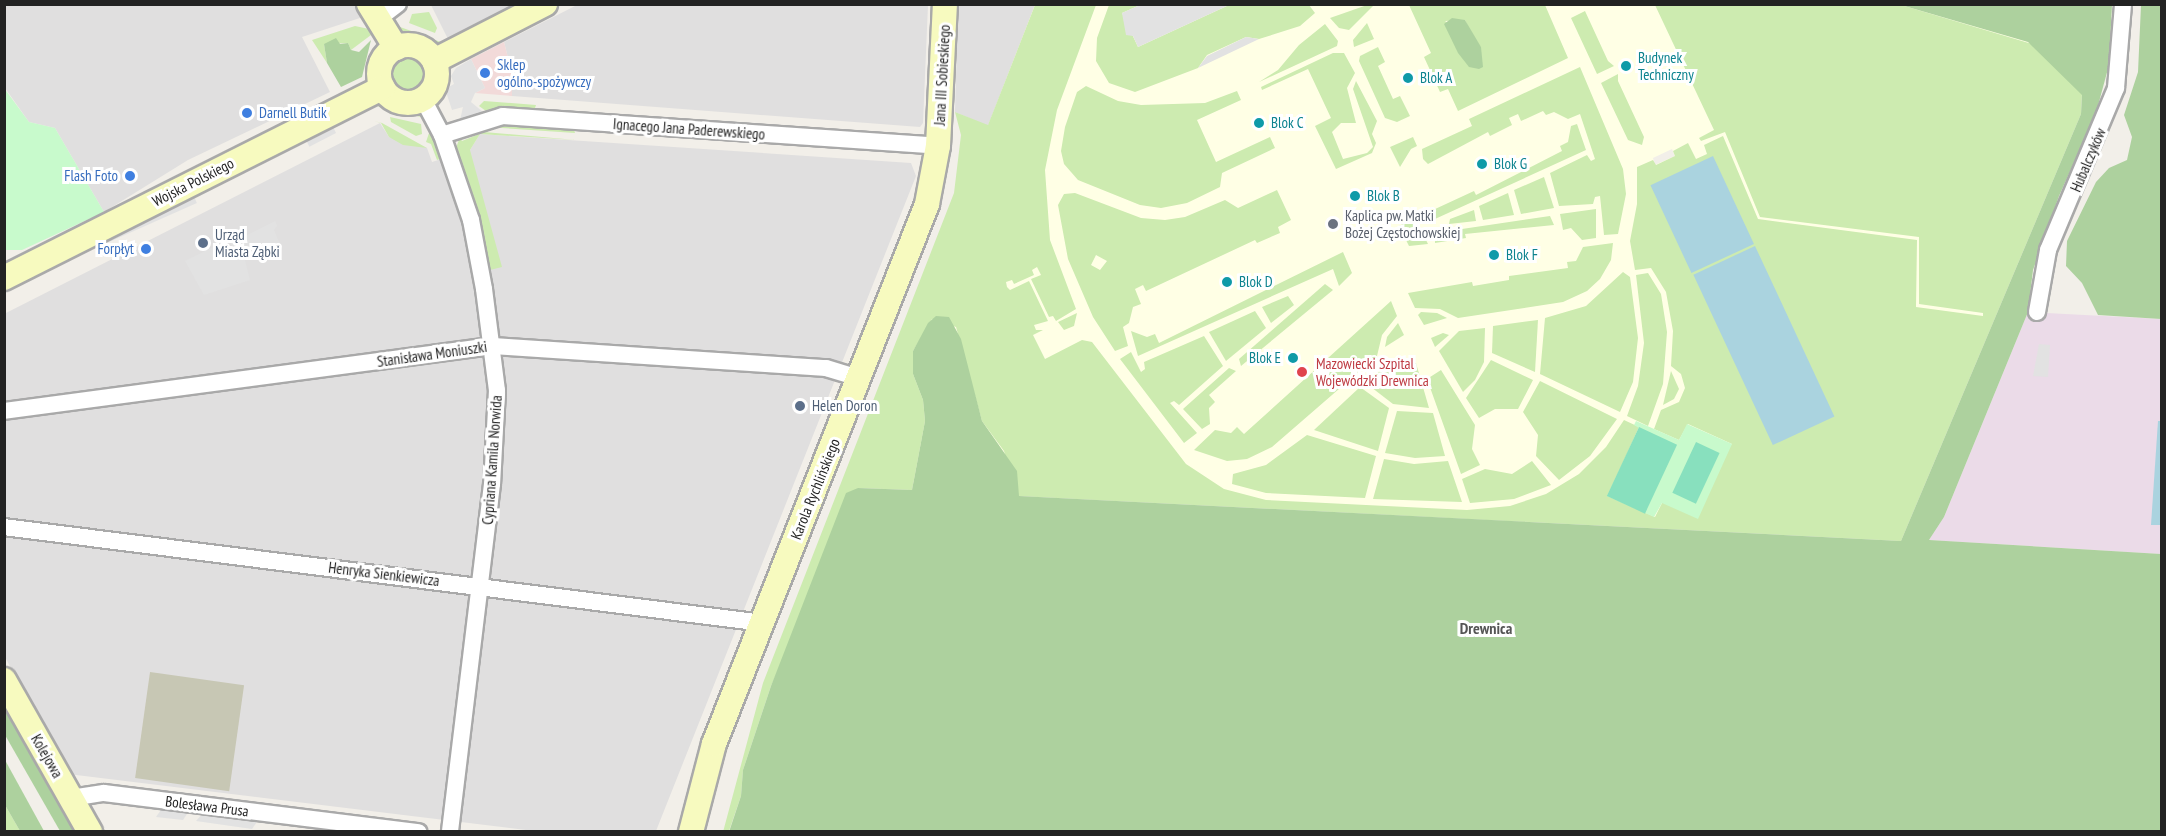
<!DOCTYPE html>
<html>
<head>
<meta charset="utf-8">
<style>
	body { margin:0 }
	#map { position:relative; width:2166px; height:836px; overflow:hidden; background:#f2efe9; font-family:"PT Sans Narrow",sans-serif }
	div>[style] { position:absolute }
	.residential>* { inset:0; background:#e0dfdf }
	.commercial>* { inset:0; background:#f2dad9 }
	.industrial>* { inset:0; background:#ebdbe8 }
	.education>* { inset:0; background:#ffffe5 }
	.construction>* { inset:0; background:#c7c7b4; transform-origin:0 0 }
	.grass>* { inset:0; background:#cdebb0 }
	.round { border-radius:50% }
	.forest>* { inset:0; background:#add19e }
	.park>* { inset:0; background:#c8facc }
	.pitch>* { inset:0; background:#88e0be; transform-origin:0 0 }
	.parking>* { inset:0; background:#e2e2e2; transform-origin:0 0 }
	.water>* { inset:0; background:#aad3df; transform-origin:0 0 }
	.roads { filter:drop-shadow(2px 0 #a9a9a9) drop-shadow(-2px 0 #a9a9a9) drop-shadow(0 2px #a9a9a9) drop-shadow(0 -2px #a9a9a9) }
	.street>* { height:16px; margin:-8px; padding:0 8px; transform-origin:8px; border-radius:8px; background:#fff }
	.secondary>* { height:24px; margin:-12px; padding:0 12px; transform-origin:12px; border-radius:12px; background:#f7fabf }
	.secondary>.ring { margin:-12px; padding:0; box-sizing:content-box; background:none; border:24px solid #f7fabf; border-radius:50% }
	.dots>* { width:16px; height:16px; translate:-50% -50%; box-sizing:border-box; border:3px solid #fff; border-radius:50% }
	span { translate:-50% -50%; white-space:nowrap; text-align:center; line-height:1.15; -webkit-text-stroke:6px #fff; paint-order:stroke }
	.culture-label { font-size:15px; color:#0d838f }
	.left { translate:0 -50%; text-align:left }
	.right { translate:-100% -50%; text-align:right }
	.shop-label { font-size:15px; color:#366cbe }
	.street-label { font-size:15px; color:#222 }
	.worship-label { font-size:15px; color:#5b616d }
	.service-label { font-size:15px; color:#4e5e75 }
	.health-label { font-size:15px; color:#be3a42 }
	.neighbourhood-label { font-size:16px; color:#555; font-weight:700 }
	.frame { position:absolute; inset:0; border:6px solid #222; pointer-events:none }
</style>
</head>
<body>
<div id="map">
	<div class="residential">
		<i style="clip-path:polygon(358px 4px,366px 16px,302px 37px,330px 92px,188px 160px,104px 212px,55px 128px,29px 122px,5px 88px,4px 5px)"></i>
		<i style="clip-path:polygon(431px 5px,516px 5px,448px 39px)"></i>
		<i style="clip-path:polygon(577px 5px,928px 5px,923px 123px,920px 127px,512px 96px,512px 74px,504px 42px)"></i>
		<i style="clip-path:polygon(958px 5px,1035px 5px,988px 126px,955px 112px)"></i>
		<i style="clip-path:polygon(380px 123px,389px 137px,427px 148px,432px 162px,470px 150px,480px 134px,911px 163px,916px 176px,656px 831px,534px 831px,68px 774px,5px 657px,4px 314px)"></i>
	</div>
	<div class="commercial">
		<i style="clip-path:polygon(504px 42px,512px 74px,512px 96px,475px 93px,485px 88px,471px 59px)"></i>
	</div>
	<div class="industrial">
		<i style="clip-path:polygon(2028px 312px,2161px 319px,2161px 554px,1929px 540px,1944px 517px)"></i>
	</div>
	<div class="education">
		<i style="clip-path:polygon(evenodd,1035px 5px,2102px 5px,1901px 541px,851px 479px,1035px 5px,1672px 149px,1675px 156px,1655px 165px,1653px 158px,1672px 149px)"></i>
	</div>
	<div class="construction">
		<i style="left:150px;top:672px;width:95px;height:107px;rotate:8deg"></i>
	</div>
	<div class="grass">
		<i style="clip-path:polygon(1370px 4px,1374px 5px,1349px 30px,1339px 28px,1330px 18px)"></i>
		<i style="clip-path:polygon(1035px 5px,1096px 5px,1057px 110px,1045px 170px,1050px 240px,1076px 309px,1056px 321px,1053px 316px,1049px 317px,1031px 279px,1041px 275px,1037px 267px,1032px 270px,1034px 275px,1014px 284px,1012px 280px,1006px 282px,1007px 287px,1010px 290px,1029px 281px,1048px 321px,1034px 325px,1036px 330px,1043px 330px,1033px 335px,1045px 359px,1082px 340px,1092px 342px,1186px 464px,1224px 489px,1266px 500px,1467px 510px,1510px 506px,1546px 494px,1579px 474px,1606px 447px,1624px 420px,1639px 427px,1608px 496px,1655px 517px,1662px 503px,1732px 444px,1688px 424px,1679px 440px,1654px 429px,1661px 410px,1679px 402px,1685px 388px,1681px 374px,1671px 366px,1673px 331px,1666px 292px,1651px 268px,1635px 270px,1630px 241px,1637px 204px,1637px 167px,1653px 160px,1656px 165px,1675px 156px,1673px 151px,1688px 143px,1696px 159px,1707px 154px,1704px 145px,1723px 136px,1758px 219px,1917px 240px,1916px 307px,1983px 316px,1983px 313px,1919px 304px,1919px 237px,1760px 217px,1725px 132px,1701px 141px,1699px 138px,1714px 130px,1655px 5px,1901px 5px,2032px 44px,2082px 94px,2081px 114px,1901px 541px,1018px 496px,1004px 451px,982px 421px,956px 327px,932px 319px,913px 351px,913px 374px,923px 400px,925px 421px,912px 490px,858px 488px,771px 686px,743px 770px,741px 796px,729px 831px,723px 832px,763px 683px,954px 193px,961px 135px,955px 112px,988px 125px)"></i>
		<i style="clip-path:polygon(1109px 5px,1140px 5px,1122px 13px,1138px 47px,1229px 5px,1309px 5px,1315px 13px,1300px 26px,1259px 39px,1246px 37px,1207px 55px,1198px 68px,1135px 92px,1109px 83px,1096px 61px,1097px 38px)"></i>
		<i style="clip-path:polygon(evenodd,1409px 5px,1545px 5px,1568px 58px,1458px 111px,1448px 89px,1440px 92px,1424px 57px,1431px 53px,1409px 5px,1465px 20px,1474px 39px,1481px 47px,1445px 21px,1465px 20px)"></i>
		<i style="clip-path:polygon(1585px 11px,1608px 61px,1614px 66px,1597px 74px,1571px 18px)"></i>
		<i style="clip-path:polygon(429px 12px,437px 28px,435px 33px,409px 23px,412px 14px)"></i>
		<i style="clip-path:polygon(1367px 23px,1374px 39px,1354px 47px,1353px 40px)"></i>
		<i style="clip-path:polygon(1325px 24px,1338px 41px,1337px 46px,1259px 82px,1278px 70px,1299px 45px)"></i>
		<i style="clip-path:polygon(355px 26px,369px 29px,371px 35px,351px 50px,348px 43px,324px 44px,327px 63px,312px 40px)"></i>
		<i style="clip-path:polygon(400px 27px,420px 34px,443px 43px,432px 46px,407px 38px,395px 29px)"></i>
		<i style="clip-path:polygon(378px 38px,379px 51px,365px 85px)"></i>
		<i style="clip-path:polygon(1378px 47px,1385px 62px,1378px 66px,1393px 99px,1400px 96px,1410px 116px,1397px 122px,1385px 118px,1359px 61px,1360px 56px)"></i>
		<i style="clip-path:polygon(1333px 53px,1344px 53px,1355px 73px,1347px 88px,1356px 123px,1341px 123px,1332px 132px,1343px 159px,1367px 153px,1373px 147px,1353px 89px,1356px 81px,1377px 121px,1372px 134px,1376px 143px,1372px 153px,1336px 169px,1315px 126px,1331px 118px,1308px 69px,1262px 90px,1261px 87px)"></i>
		<i class="round" style="left:390px;top:57px;width:36px;height:36px"></i>
		<i style="clip-path:polygon(1580px 67px,1623px 169px,1626px 194px,1618px 234px,1604px 235px,1600px 196px,1595px 197px,1593px 204px,1559px 206px,1550px 173px,1587px 155px,1591px 161px,1595px 159px,1580px 114px,1568px 119px,1554px 112px,1546px 115px,1543px 111px,1521px 121px,1518px 114px,1509px 118px,1512px 125px,1490px 136px,1488px 132px,1428px 164px,1423px 159px,1422px 149px,1472px 126px,1469px 119px)"></i>
		<i style="clip-path:polygon(1618px 74px,1618px 81px,1644px 137px,1642px 145px,1628px 140px,1601px 83px)"></i>
		<i style="clip-path:polygon(1086px 86px,1118px 101px,1141px 105px,1205px 103px,1237px 91px,1241px 100px,1197px 120px,1216px 162px,1270px 137px,1275px 148px,1222px 173px,1220px 187px,1187px 203px,1161px 208px,1140px 205px,1078px 180px,1064px 164px,1061px 151px,1065px 127px,1077px 92px)"></i>
		<i style="clip-path:polygon(484px 101px,536px 105px,535px 108px,486px 111px,479px 106px)"></i>
		<i style="clip-path:polygon(384px 103px,414px 111px,425px 118px,369px 104px)"></i>
		<i style="clip-path:polygon(390px 117px,421px 124px,422px 134px,416px 136px,391px 122px)"></i>
		<i style="clip-path:polygon(374px 121px,382px 123px,427px 148px,403px 145px,389px 137px,381px 123px)"></i>
		<i style="clip-path:polygon(497px 124px,573px 127px,575px 133px,486px 127px)"></i>
		<i style="clip-path:polygon(1577px 124px,1586px 150px,1424px 224px,1420px 216px,1474px 191px,1476px 195px,1562px 151px,1560px 146px,1568px 142px,1571px 126px)"></i>
		<i style="clip-path:polygon(431px 127px,443px 158px,437px 160px,431px 144px,426px 142px)"></i>
		<i style="clip-path:polygon(484px 132px,576px 140px,480px 134px,470px 150px,502px 267px,490px 270px,479px 218px,456px 148px,460px 137px,462px 141px)"></i>
		<i style="clip-path:polygon(1413px 137px,1417px 146px,1411px 149px,1400px 167px,1390px 147px)"></i>
		<i style="clip-path:polygon(1544px 177px,1554px 208px,1521px 214px,1514px 190px)"></i>
		<i style="clip-path:polygon(evenodd,1277px 190px,1291px 220px,1278px 227px,1280px 233px,1257px 243px,1255px 240px,1146px 291px,1143px 285px,1135px 289px,1141px 304px,1133px 307px,1129px 323px,1123px 327px,1128px 346px,1115px 351px,1093px 317px,1068px 259px,1058px 205px,1064px 194px,1075px 193px,1141px 218px,1165px 220px,1185px 217px,1225px 200px,1238px 208px,1277px 190px,1096px 255px,1107px 261px,1100px 270px,1091px 265px,1096px 255px)"></i>
		<i style="clip-path:polygon(1508px 193px,1514px 215px,1483px 220px,1479px 206px)"></i>
		<i style="clip-path:polygon(1596px 209px,1596px 238px,1582px 240px,1571px 228px,1563px 230px,1560px 214px)"></i>
		<i style="clip-path:polygon(1474px 210px,1476px 221px,1449px 224px,1450px 219px)"></i>
		<i style="clip-path:polygon(1550px 216px,1554px 225px,1465px 234px,1466px 238px,1435px 243px,1435px 233px)"></i>
		<i style="clip-path:polygon(1415px 218px,1428px 244px,1409px 246px,1399px 226px)"></i>
		<i style="clip-path:polygon(1613px 243px,1611px 260px,1600px 279px,1587px 291px,1563px 302px,1458px 318px,1440px 309px,1415px 308px,1408px 293px,1472px 282px,1473px 286px,1509px 280px,1509px 276px,1568px 268px,1567px 262px,1576px 261px,1583px 247px)"></i>
		<i style="clip-path:polygon(1343px 252px,1352px 273px,1339px 286px,1333px 269px,1138px 356px,1131px 331px,1147px 337px,1155px 334px,1159px 343px)"></i>
		<i style="clip-path:polygon(1623px 272px,1630px 277px,1638px 338px,1633px 382px,1620px 412px,1540px 374px,1545px 318px,1586px 306px)"></i>
		<i style="clip-path:polygon(1648px 273px,1661px 294px,1667px 332px,1663px 384px,1648px 426px,1627px 416px,1638px 386px,1644px 343px,1636px 275px)"></i>
		<i style="clip-path:polygon(1325px 284px,1333px 290px,1241px 366px,1239px 359px)"></i>
		<i style="clip-path:polygon(1288px 296px,1294px 305px,1271px 323px,1262px 307px)"></i>
		<i style="clip-path:polygon(1391px 301px,1397px 316px,1382px 335px,1377px 356px,1272px 447px,1247px 459px,1227px 461px,1194px 450px,1215px 430px,1231px 433px,1237px 427px,1244px 434px)"></i>
		<i style="clip-path:polygon(1255px 311px,1266px 328px,1226px 361px,1209px 332px)"></i>
		<i style="clip-path:polygon(1421px 312px,1437px 313px,1447px 318px,1424px 325px,1418px 315px)"></i>
		<i style="clip-path:polygon(1077px 313px,1074px 326px,1064px 330px,1058px 322px)"></i>
		<i style="clip-path:polygon(1538px 320px,1535px 372px,1492px 353px,1493px 326px)"></i>
		<i style="clip-path:polygon(1398px 323px,1404px 335px,1385px 347px,1387px 337px)"></i>
		<i style="clip-path:polygon(1485px 328px,1484px 362px,1475px 380px,1463px 392px,1439px 351px,1459px 331px)"></i>
		<i style="clip-path:polygon(1443px 333px,1449px 335px,1435px 347px,1431px 338px)"></i>
		<i style="clip-path:polygon(1204px 336px,1223px 366px,1179px 405px,1174px 401px,1170px 403px,1197px 433px,1184px 443px,1120px 359px,1131px 352px,1141px 372px,1145px 369px,1144px 362px)"></i>
		<i style="clip-path:polygon(1491px 360px,1533px 380px,1518px 409px,1495px 409px,1479px 418px,1466px 398px)"></i>
		<i style="clip-path:polygon(1416px 363px,1429px 408px,1393px 404px,1367px 384px,1386px 365px)"></i>
		<i style="clip-path:polygon(1229px 368px,1236px 371px,1209px 395px,1215px 402px,1209px 408px,1210px 424px,1202px 429px,1183px 409px)"></i>
		<i style="clip-path:polygon(1441px 370px,1475px 425px,1472px 449px,1480px 465px,1461px 474px,1427px 379px)"></i>
		<i style="clip-path:polygon(1671px 371px,1679px 389px,1674px 399px,1663px 405px)"></i>
		<i style="clip-path:polygon(1540px 381px,1617px 419px,1590px 456px,1559px 480px,1536px 456px,1538px 435px,1523px 412px)"></i>
		<i style="clip-path:polygon(1360px 387px,1389px 408px,1378px 451px,1314px 430px)"></i>
		<i style="clip-path:polygon(1397px 411px,1433px 413px,1445px 456px,1415px 458px,1385px 453px)"></i>
		<i style="clip-path:polygon(1307px 435px,1376px 456px,1365px 498px,1266px 493px,1232px 484px,1233px 474px,1266px 465px)"></i>
		<i style="clip-path:polygon(1384px 459px,1414px 464px,1448px 461px,1462px 502px,1373px 499px)"></i>
		<i style="clip-path:polygon(1532px 461px,1551px 485px,1514px 499px,1470px 503px,1462px 479px,1485px 469px,1512px 474px)"></i>
		<i style="clip-path:polygon(5px 805px,20px 831px,5px 831px)"></i>
	</div>
	<div class="forest">
		<i style="clip-path:polygon(1901px 5px,2112px 5px,2109px 65px,2096px 113px,2059px 196px,2033px 270px,2028px 312px,1944px 517px,1929px 540px,2161px 554px,2161px 831px,729px 832px,741px 796px,743px 770px,771px 686px,846px 493px,858px 488px,912px 490px,925px 421px,923px 400px,913px 374px,913px 351px,928px 323px,936px 316px,949px 317px,961px 339px,982px 421px,1017px 471px,1019px 496px,1901px 541px,2081px 114px,2082px 95px,2028px 42px)"></i>
		<i style="clip-path:polygon(2141px 5px,2161px 5px,2161px 319px,2098px 315px,2082px 283px,2066px 266px,2067px 241px,2096px 182px,2109px 168px,2127px 160px,2132px 137px,2124px 115px,2138px 72px)"></i>
		<i style="clip-path:polygon(1452px 18px,1465px 20px,1481px 47px,1483px 67px,1479px 69px,1469px 67px,1458px 53px,1444px 24px)"></i>
		<i style="clip-path:polygon(336px 38px,340px 44px,348px 43px,351px 50px,359px 52px,371px 40px,362px 77px,341px 87px,327px 63px,324px 44px)"></i>
		<i style="clip-path:polygon(4px 703px,79px 831px,60px 831px,5px 735px)"></i>
		<i style="clip-path:polygon(5px 760px,44px 831px,20px 831px,5px 805px)"></i>
	</div>
	<div class="park">
		<i style="clip-path:polygon(4px 88px,29px 122px,55px 128px,104px 212px,22px 250px,5px 250px)"></i>
		<i style="clip-path:polygon(1636px 421px,1679px 440px,1687px 424px,1732px 444px,1698px 519px,1662px 503px,1654px 517px,1607px 496px,1639px 428px,1634px 425px)"></i>
	</div>
	<div class="pitch">
		<i style="left:1639px;top:427px;width:42px;height:76px;rotate:25deg"></i>
		<i style="left:1696px;top:442px;width:26px;height:56px;rotate:25deg"></i>
	</div>
	<div class="parking">
		<i style="clip-path:polygon(1140px 5px,1140px 4px,1229px 5px,1138px 47px,1133px 36px,1126px 35px,1122px 13px)"></i>
		<i style="clip-path:polygon(1246px 37px,1259px 39px,1198px 68px,1207px 56px)"></i>
		<i style="clip-path:polygon(471px 59px,485px 88px,475px 93px,471px 102px,483px 112px,460px 120px,463px 107px,452px 110px,445px 89px,454px 84px,451px 76px,456px 68px)"></i>
		<i style="left:332px;top:125px;width:9px;height:30px;rotate:63deg"></i>
		<i style="left:192px;top:192px;width:12px;height:109px;rotate:66deg"></i>
		<i style="clip-path:polygon(275px 221px,277px 226px,274px 230px,282px 249px,245px 260px,250px 280px,204px 295px,185px 261px,217px 245px,221px 254px,233px 248px,231px 243px)"></i>
		<i style="clip-path:polygon(2039px 344px,2050px 345px,2048px 377px,2033px 376px)"></i>
		<i style="clip-path:polygon(163px 807px,189px 811px,183px 820px,156px 817px)"></i>
		<i style="clip-path:polygon(204px 812px,259px 819px,252px 829px,196px 821px)"></i>
	</div>
	<div class="water">
		<i style="left:1713px;top:156px;width:97px;height:69px;rotate:65deg"></i>
		<i style="left:1755px;top:246px;width:188px;height:68px;rotate:65deg"></i>
		<i style="clip-path:polygon(2158px 421px,2162px 421px,2161px 525px,2151px 525px)"></i>
	</div>
	<div class="roads">
		<div class="street">
			<i style="left:378px;top:19px;width:25px;rotate:-37deg"></i>
			<i style="left:423px;top:99px;width:41px;rotate:62.2deg"></i>
			<i style="left:442px;top:135px;width:90px;rotate:71.2deg"></i>
			<i style="left:471px;top:220px;width:70px;rotate:79.3deg"></i>
			<i style="left:484px;top:289px;width:102px;rotate:82.7deg"></i>
			<i style="left:497px;top:390px;width:94px;rotate:93deg"></i>
			<i style="left:492px;top:484px;width:351px;rotate:96.9deg"></i>
			<i style="left:442px;top:135px;width:64px;rotate:-17.3deg"></i>
			<i style="left:503px;top:116px;width:436px;rotate:3.9deg"></i>
			<i style="left:2037px;top:312px;width:63px;rotate:-79.9deg"></i>
			<i style="left:2048px;top:250px;width:176px;rotate:-67.2deg"></i>
			<i style="left:2116px;top:88px;width:84px;rotate:-85.2deg"></i>
			<i style="left:4px;top:411px;width:493px;rotate:-7.6deg"></i>
			<i style="left:493px;top:346px;width:334px;rotate:3.8deg"></i>
			<i style="left:826px;top:368px;width:34px;rotate:17deg"></i>
			<i style="left:4px;top:527px;width:765px;rotate:7.21deg"></i>
			<i style="left:71px;top:798px;width:33px;rotate:-9deg"></i>
			<i style="left:104px;top:793px;width:317px;rotate:7.1deg"></i>
		</div>
		<div class="secondary">
			<i style="left:369px;top:4px;width:52px;rotate:58.5deg"></i>
			<i class="ring" style="left:379px;top:45px;width:34px;height:34px"></i>
			<i style="left:434px;top:61px;width:125px;rotate:-27.2deg"></i>
			<i style="left:4px;top:278px;width:424px;rotate:-26.7deg"></i>
			<i style="left:4px;top:680px;width:175px;rotate:60.5deg"></i>
			<i style="left:691px;top:832px;width:91px;rotate:-75.4deg"></i>
			<i style="left:714px;top:744px;width:580px;rotate:-68.47deg"></i>
			<i style="left:927px;top:204px;width:59px;rotate:-79.3deg"></i>
			<i style="left:938px;top:146px;width:142px;rotate:-87.2deg"></i>
		</div>
	</div>
	<div class="dots">
		<i style="left:1626px;top:66px;background:#0f9aa8"></i>
		<i style="left:485px;top:73px;background:#3f7fe0"></i>
		<i style="left:1408px;top:78px;background:#0f9aa8"></i>
		<i style="left:247px;top:113px;background:#3f7fe0"></i>
		<i style="left:1259px;top:123px;background:#0f9aa8"></i>
		<i style="left:1482px;top:164px;background:#0f9aa8"></i>
		<i style="left:130px;top:176px;background:#3f7fe0"></i>
		<i style="left:1355px;top:196px;background:#0f9aa8"></i>
		<i style="left:1333px;top:224px;background:#6b7280"></i>
		<i style="left:203px;top:243px;background:#5c6f8a"></i>
		<i style="left:146px;top:249px;background:#3f7fe0"></i>
		<i style="left:1494px;top:255px;background:#0f9aa8"></i>
		<i style="left:1227px;top:282px;background:#0f9aa8"></i>
		<i style="left:1293px;top:358px;background:#0f9aa8"></i>
		<i style="left:1302px;top:372px;background:#e0444e"></i>
		<i style="left:800px;top:406px;background:#5c6f8a"></i>
	</div>
	<div class="culture-label">
		<span class="left" style="left:1638px;top:66px">Budynek<br>Techniczny</span>
		<span class="left" style="left:1420px;top:78px">Blok A</span>
		<span class="left" style="left:1271px;top:123px">Blok C</span>
		<span class="left" style="left:1494px;top:164px">Blok G</span>
		<span class="left" style="left:1367px;top:196px">Blok B</span>
		<span class="left" style="left:1506px;top:255px">Blok F</span>
		<span class="left" style="left:1239px;top:282px">Blok D</span>
		<span class="right" style="left:1281px;top:358px">Blok E</span>
	</div>
	<div class="shop-label">
		<span class="left" style="left:497px;top:73px">Sklep<br>ogólno-spożywczy</span>
		<span class="left" style="left:259px;top:113px">Darnell Butik</span>
		<span class="right" style="left:118px;top:176px">Flash Foto</span>
		<span class="right" style="left:134px;top:249px">Forpłyt</span>
	</div>
	<div class="street-label">
		<span style="left:942px;top:75px;rotate:-87deg">Jana III Sobieskiego</span>
		<span style="left:689px;top:129px;rotate:4deg">Ignacego Jana Paderewskiego</span>
		<span style="left:2088px;top:160px;rotate:-67deg">Hubalczyków</span>
		<span style="left:193px;top:182px;rotate:-27deg">Wojska Polskiego</span>
		<span style="left:432px;top:354px;rotate:-8deg">Stanisława Moniuszki</span>
		<span style="left:492px;top:460px;rotate:-86deg">Cypriana Kamila Norwida</span>
		<span style="left:815px;top:489px;rotate:-68deg">Karola Rychlińskiego</span>
		<span style="left:384px;top:574px;rotate:7deg">Henryka Sienkiewicza</span>
		<span style="left:47px;top:756px;rotate:60deg">Kolejowa</span>
		<span style="left:207px;top:806px;rotate:7deg">Bolesława Prusa</span>
	</div>
	<div class="worship-label">
		<span class="left" style="left:1345px;top:224px">Kaplica pw. Matki<br>Bożej Częstochowskiej</span>
	</div>
	<div class="service-label">
		<span class="left" style="left:215px;top:243px">Urząd<br>Miasta Ząbki</span>
		<span class="left" style="left:812px;top:406px">Helen Doron</span>
	</div>
	<div class="health-label">
		<span class="left" style="left:1316px;top:372px">Mazowiecki Szpital<br>Wojewódzki Drewnica</span>
	</div>
	<div class="neighbourhood-label">
		<span style="left:1486px;top:628px">Drewnica</span>
	</div>
	<div class="frame"></div>
</div>
</body>
</html>
